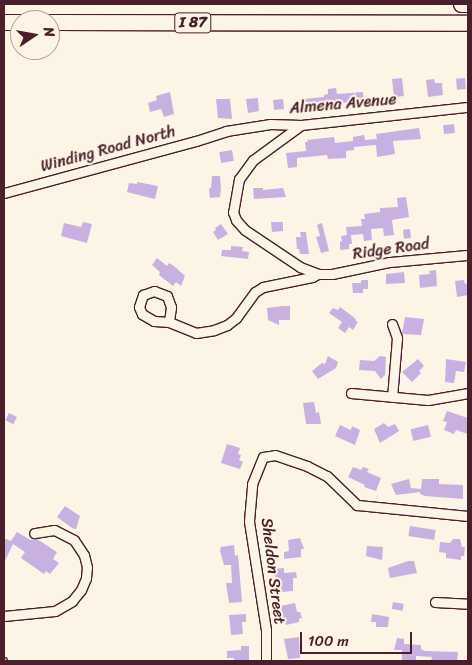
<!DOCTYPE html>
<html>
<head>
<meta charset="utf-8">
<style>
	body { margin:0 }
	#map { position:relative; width:472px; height:665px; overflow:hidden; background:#fcf5e5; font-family:Sriracha,sans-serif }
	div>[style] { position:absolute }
	.building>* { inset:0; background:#c8b1e0; transform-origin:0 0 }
	.roads { filter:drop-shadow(1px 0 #4a1f2b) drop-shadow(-1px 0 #4a1f2b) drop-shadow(0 1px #4a1f2b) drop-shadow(0 -1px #4a1f2b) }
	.lane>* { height:4.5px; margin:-2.25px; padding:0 2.25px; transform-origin:2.25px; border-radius:2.25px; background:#fcf5e5 }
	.street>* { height:9px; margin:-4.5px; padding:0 4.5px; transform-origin:4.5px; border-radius:4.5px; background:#fcf5e5 }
	.highway>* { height:15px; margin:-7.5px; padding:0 7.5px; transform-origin:7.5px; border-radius:7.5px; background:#fcf5e5 }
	span { translate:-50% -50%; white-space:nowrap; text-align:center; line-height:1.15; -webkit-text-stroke:4px #fcf5e5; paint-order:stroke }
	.shield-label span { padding:1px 4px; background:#fcf5e5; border:1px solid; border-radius:4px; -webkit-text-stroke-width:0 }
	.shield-label { font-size:15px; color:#4a1f2b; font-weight:700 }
	.street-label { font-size:16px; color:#4a1f2b }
	.frame { position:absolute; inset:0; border:5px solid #4a1f2b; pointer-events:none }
	.north { position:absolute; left:10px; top:10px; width:50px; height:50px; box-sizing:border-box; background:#fcf5e5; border:1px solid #b59f9b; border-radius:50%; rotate:78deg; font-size:14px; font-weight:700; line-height:20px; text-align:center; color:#4a1f2b }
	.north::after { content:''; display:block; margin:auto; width:18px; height:22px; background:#4a1f2b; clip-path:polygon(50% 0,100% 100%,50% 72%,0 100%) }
	.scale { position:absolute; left:300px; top:632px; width:112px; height:22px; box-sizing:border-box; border:2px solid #4a1f2b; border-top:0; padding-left:6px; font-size:15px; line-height:18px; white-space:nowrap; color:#4a1f2b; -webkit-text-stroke:4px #fcf5e5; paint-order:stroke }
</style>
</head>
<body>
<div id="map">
	<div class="building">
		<i style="left:402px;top:78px;width:18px;height:10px;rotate:84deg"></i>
		<i style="left:465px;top:78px;width:11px;height:9px;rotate:85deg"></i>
		<i style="clip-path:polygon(434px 79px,435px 83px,442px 83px,443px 95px,428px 97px,426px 80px)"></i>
		<i style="clip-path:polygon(336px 88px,337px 94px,363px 92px,364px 100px,305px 108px,304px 99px,324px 97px,324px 95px,328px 94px,328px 89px)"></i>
		<i style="clip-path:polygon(170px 92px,174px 114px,164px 117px,161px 109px,150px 112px,148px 103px,157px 100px,156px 96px)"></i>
		<i style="clip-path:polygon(258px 98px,259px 111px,248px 113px,246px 99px)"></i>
		<i style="clip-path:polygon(216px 99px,230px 99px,232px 119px,218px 118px)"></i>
		<i style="left:283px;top:99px;width:10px;height:10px;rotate:84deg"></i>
		<i style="left:454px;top:124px;width:9px;height:11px;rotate:84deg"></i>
		<i style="clip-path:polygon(419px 128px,421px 139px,393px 141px,395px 154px,377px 157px,376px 145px,354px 147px,354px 150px,346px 151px,346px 158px,328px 159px,327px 155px,297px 158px,297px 167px,288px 168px,286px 153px,306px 151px,305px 142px,308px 142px,307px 140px,334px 137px,335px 143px,353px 141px,353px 137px,364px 135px,365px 140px,377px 139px,376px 134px)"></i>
		<i style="left:232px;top:150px;width:11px;height:13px;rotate:80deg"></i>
		<i style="clip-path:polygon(212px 176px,220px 176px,221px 188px,220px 197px,210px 198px,209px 188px,211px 188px)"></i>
		<i style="clip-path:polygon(137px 182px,158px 186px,155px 199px,127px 192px,129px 183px,137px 184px)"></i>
		<i style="clip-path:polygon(253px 188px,263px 188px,263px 190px,283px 188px,286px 197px,254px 199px)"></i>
		<i style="clip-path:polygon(406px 197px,409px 217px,392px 220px,394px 235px,384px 236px,383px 228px,371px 229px,372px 240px,364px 241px,363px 234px,351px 235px,352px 244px,349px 244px,349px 249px,340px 250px,340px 242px,342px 241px,341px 236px,347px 235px,346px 227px,362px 226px,361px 219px,365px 219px,364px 214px,380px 212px,380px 208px,398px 207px,397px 198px)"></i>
		<i style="clip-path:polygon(83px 222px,92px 224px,87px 243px,61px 236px,64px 223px,81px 227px)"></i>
		<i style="clip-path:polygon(271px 222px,283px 222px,283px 231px,272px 232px)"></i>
		<i style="clip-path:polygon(322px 223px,329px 251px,321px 253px,316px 237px,320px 236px,317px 225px)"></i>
		<i style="clip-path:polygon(221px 224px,228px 234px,218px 240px,213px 232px,216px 230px,215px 228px)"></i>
		<i style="left:410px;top:229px;width:9px;height:7px;rotate:84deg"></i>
		<i style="clip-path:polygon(300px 232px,306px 232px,309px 254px,300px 254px,299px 249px,297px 249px,296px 237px,301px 237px)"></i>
		<i style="clip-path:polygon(231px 246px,243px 247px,242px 251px,249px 252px,248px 259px,221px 256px,222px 250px,231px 250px)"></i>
		<i style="clip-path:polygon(157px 258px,167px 266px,169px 263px,174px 266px,185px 276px,181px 286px,176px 282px,173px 286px,159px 275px,160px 272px,152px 265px)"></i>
		<i style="clip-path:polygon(436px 270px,437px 286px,420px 288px,419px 275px,430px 274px,429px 271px)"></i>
		<i style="clip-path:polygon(404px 272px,405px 283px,386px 284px,386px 274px)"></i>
		<i style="clip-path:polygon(361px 280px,368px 280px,368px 289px,363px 289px,363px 293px,353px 293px,352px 283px,361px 283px)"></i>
		<i style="clip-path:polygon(464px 280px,465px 284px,468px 283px,468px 295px,457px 297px,455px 281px)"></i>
		<i style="clip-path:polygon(283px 306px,290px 306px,290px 320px,279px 320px,279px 325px,268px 320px,267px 308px)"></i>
		<i style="clip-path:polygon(340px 307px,356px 319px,355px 320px,358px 322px,353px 330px,349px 327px,345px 333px,338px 328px,342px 322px,329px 313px,333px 308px,338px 310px)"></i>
		<i style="clip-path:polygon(405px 317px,424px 319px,421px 335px,402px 334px)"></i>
		<i style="clip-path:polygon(328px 356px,338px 362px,336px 368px,318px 379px,312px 371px,322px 363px,325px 364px)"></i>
		<i style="clip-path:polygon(380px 356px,386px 357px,385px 375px,381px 379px,375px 371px,359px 370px,360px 360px,374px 361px)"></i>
		<i style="clip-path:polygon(418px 359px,424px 366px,419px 371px,421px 373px,412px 382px,402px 372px)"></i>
		<i style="clip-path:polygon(446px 359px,466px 362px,464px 372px,456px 371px,454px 383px,445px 382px)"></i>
		<i style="clip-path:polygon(314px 402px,316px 413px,319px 412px,321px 424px,306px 424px,303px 403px)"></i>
		<i style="clip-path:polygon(447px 411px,468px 418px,468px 434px,456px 430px,454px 434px,444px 430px,447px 422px,443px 421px)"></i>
		<i style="left:9px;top:413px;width:9px;height:8px;rotate:27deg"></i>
		<i style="clip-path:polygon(384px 423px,388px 427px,395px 424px,399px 431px,380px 443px,374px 429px)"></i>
		<i style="clip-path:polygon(340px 425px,351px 430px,352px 426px,360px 430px,355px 445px,335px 436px)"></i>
		<i style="left:428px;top:425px;width:12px;height:18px;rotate:76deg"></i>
		<i style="clip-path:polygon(227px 444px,240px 448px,238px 454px,241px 455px,239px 460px,243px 462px,240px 469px,221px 463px)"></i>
		<i style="clip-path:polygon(353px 467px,361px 470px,363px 467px,369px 469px,367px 472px,381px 478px,376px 491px,364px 487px,365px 485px,348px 477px)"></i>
		<i style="clip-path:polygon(409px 479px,411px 488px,421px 489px,422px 479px,439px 479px,439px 484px,463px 485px,463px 499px,425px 496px,420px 494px,420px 492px,396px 495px,391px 484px)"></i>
		<i style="clip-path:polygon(65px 506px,80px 516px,76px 529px,72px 528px,57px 517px)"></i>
		<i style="left:410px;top:526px;width:26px;height:10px;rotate:9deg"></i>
		<i style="clip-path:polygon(17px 532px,30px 540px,37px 539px,57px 552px,53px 559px,59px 563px,50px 574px,46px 571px,44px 574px,21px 558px,25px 552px,13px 544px,4px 563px,4px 538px,11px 541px)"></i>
		<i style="clip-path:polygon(300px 538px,304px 549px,301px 549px,301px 557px,284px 559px,284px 552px,289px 551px,288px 540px)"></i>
		<i style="clip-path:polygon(453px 539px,460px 539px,462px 547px,465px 547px,464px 556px,461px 556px,461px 560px,446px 558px,446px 553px,439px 552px,440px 542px,450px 543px)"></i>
		<i style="clip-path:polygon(234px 545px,235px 556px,238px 555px,242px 602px,229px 603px,226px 583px,232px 583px,231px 565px,224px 565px,220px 551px,221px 547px)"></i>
		<i style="clip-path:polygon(367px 546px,383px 547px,382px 560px,366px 556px)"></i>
		<i style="clip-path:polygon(408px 561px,414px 561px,417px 573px,390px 578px,388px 568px)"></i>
		<i style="clip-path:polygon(284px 568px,284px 573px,296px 572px,297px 578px,293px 578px,293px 591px,281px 592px,280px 585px,276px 581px,274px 569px)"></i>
		<i style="left:393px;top:602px;width:11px;height:7px;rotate:10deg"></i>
		<i style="clip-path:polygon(295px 603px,297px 612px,300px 612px,302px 618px,299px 619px,299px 622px,286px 625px,280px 606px)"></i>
		<i style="clip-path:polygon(246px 614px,246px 622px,242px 622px,243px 634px,231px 635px,229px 615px)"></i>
		<i style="clip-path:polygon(372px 614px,389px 617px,388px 627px,376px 627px,376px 622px,371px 622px)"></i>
		<i style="clip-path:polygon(299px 637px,300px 658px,288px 659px,284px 639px)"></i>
		<i style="clip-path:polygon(397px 638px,404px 639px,404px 644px,421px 645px,421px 649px,425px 651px,458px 652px,457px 661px,431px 661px,432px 657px,416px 656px,416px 661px,402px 661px,402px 650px,394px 650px)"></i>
		<i style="clip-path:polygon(241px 646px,249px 646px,249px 661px,234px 661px,234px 658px,227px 658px,227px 651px,241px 650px)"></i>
	</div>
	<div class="roads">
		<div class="lane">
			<i style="left:4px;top:660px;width:1px;rotate:90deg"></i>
		</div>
		<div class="street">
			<i style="left:301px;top:125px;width:59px;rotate:143.9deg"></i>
			<i style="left:253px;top:160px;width:24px;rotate:126deg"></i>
			<i style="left:239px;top:179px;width:34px;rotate:100deg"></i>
			<i style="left:233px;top:212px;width:9px;rotate:69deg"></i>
			<i style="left:236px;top:220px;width:13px;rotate:48deg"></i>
			<i style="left:245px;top:230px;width:66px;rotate:33.9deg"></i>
			<i style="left:300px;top:267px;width:19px;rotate:21deg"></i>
			<i style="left:318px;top:274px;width:14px"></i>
			<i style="left:332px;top:274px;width:58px;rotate:-11.9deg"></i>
			<i style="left:389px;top:262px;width:79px;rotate:-5.1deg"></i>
			<i style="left:4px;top:193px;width:199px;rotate:-15.2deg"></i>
			<i style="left:196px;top:141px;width:32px;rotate:-18deg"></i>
			<i style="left:226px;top:131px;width:45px;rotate:-9deg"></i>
			<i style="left:270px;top:124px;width:31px;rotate:2deg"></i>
			<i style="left:301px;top:125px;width:168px;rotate:-6.2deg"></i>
			<i style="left:169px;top:322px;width:15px;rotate:-176deg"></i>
			<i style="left:154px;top:321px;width:14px;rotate:-150deg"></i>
			<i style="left:142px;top:314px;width:8px;rotate:-113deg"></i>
			<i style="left:139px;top:307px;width:13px;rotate:-72deg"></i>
			<i style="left:143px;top:295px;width:12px;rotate:-20deg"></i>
			<i style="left:154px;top:291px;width:14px;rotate:21deg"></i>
			<i style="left:167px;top:296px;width:12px;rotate:70deg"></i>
			<i style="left:171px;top:307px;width:15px;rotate:98deg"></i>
			<i style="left:169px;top:322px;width:29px;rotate:22deg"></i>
			<i style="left:196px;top:333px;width:18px;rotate:-9deg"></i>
			<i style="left:214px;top:330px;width:14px;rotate:-21deg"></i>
			<i style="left:227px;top:325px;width:11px;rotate:-38deg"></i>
			<i style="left:236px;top:318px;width:32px;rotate:-54deg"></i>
			<i style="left:255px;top:292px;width:9px;rotate:-32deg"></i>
			<i style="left:263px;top:287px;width:50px;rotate:-11.5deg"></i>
			<i style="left:312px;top:277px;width:7px;rotate:-27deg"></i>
			<i style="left:392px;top:324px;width:15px;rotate:70deg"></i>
			<i style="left:397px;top:338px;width:59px;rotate:94.8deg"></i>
			<i style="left:351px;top:393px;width:77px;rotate:5.2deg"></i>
			<i style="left:428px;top:400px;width:41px;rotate:-9.9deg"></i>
			<i style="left:435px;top:602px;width:33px;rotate:3deg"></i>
			<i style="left:4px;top:616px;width:51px;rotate:-5.6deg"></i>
			<i style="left:55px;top:611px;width:20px;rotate:-30deg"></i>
			<i style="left:72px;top:601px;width:14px;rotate:-51deg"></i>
			<i style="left:81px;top:590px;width:13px;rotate:-67deg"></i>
			<i style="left:86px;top:578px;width:11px;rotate:-85deg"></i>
			<i style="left:87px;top:567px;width:12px;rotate:-104deg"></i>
			<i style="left:84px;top:555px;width:18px;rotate:-124deg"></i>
			<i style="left:74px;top:540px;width:22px;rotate:-153deg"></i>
			<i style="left:54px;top:530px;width:20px;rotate:171deg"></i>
			<i style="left:266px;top:661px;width:31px;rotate:-90deg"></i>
			<i style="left:266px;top:630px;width:110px;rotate:-98.9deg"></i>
			<i style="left:249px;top:521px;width:37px;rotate:-85deg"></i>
			<i style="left:252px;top:484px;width:29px;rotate:-68deg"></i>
			<i style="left:263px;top:457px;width:12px;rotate:-9deg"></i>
			<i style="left:275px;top:455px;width:34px;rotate:19deg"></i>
			<i style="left:307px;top:466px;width:22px;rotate:27deg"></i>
			<i style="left:327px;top:476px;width:42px;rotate:44deg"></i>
			<i style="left:357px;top:505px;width:112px;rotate:5.7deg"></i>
		</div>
		<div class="highway">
			<i style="left:461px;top:4px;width:7px"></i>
			<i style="left:4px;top:22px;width:16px"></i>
			<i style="left:50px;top:22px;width:418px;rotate:0.1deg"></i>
		</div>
	</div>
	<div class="shield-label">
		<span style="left:193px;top:23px">I 87</span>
	</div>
	<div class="street-label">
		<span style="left:343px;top:104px;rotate:-5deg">Almena Avenue</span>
		<span style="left:108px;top:149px;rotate:-15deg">Winding Road North</span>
		<span style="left:391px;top:249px;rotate:-8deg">Ridge Road</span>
		<span style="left:273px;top:571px;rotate:83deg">Sheldon Street</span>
	</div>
	<div class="frame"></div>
	<div class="north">N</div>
	<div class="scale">100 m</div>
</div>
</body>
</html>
